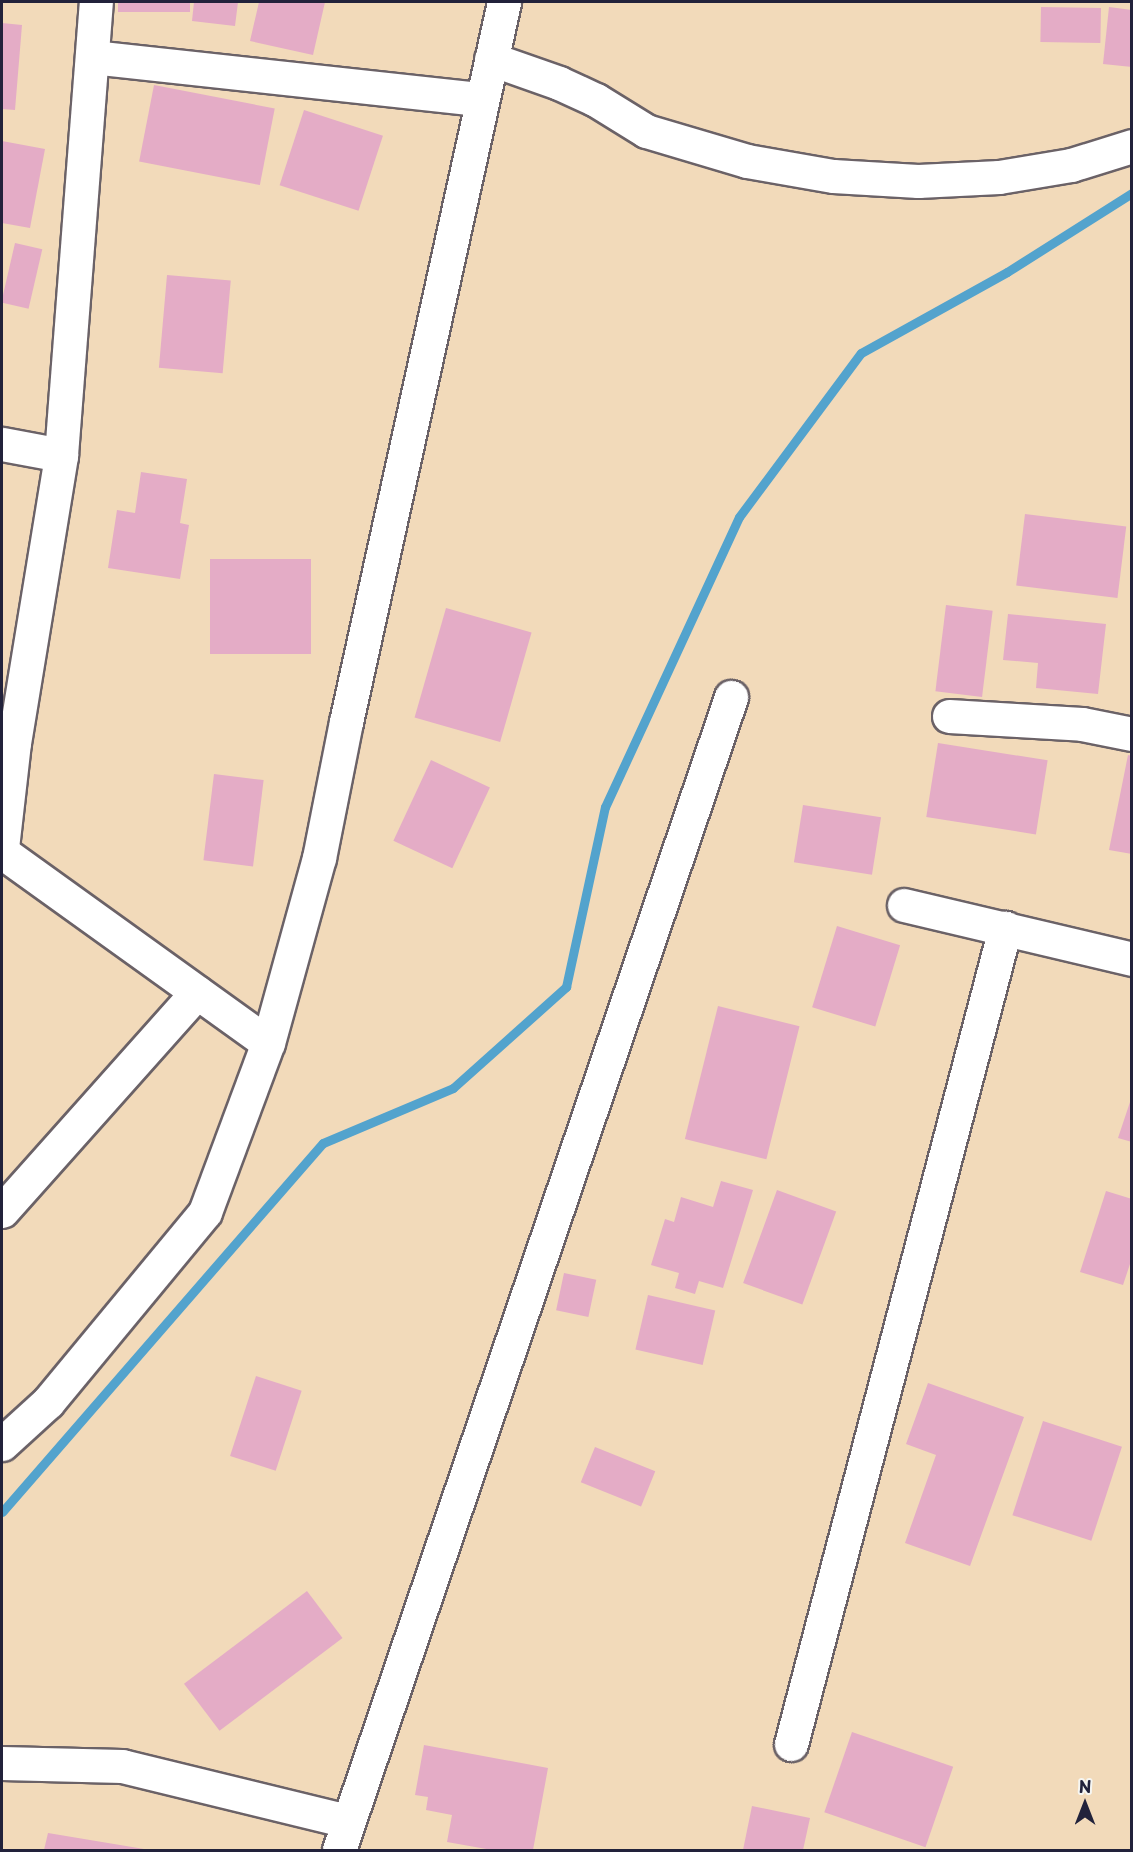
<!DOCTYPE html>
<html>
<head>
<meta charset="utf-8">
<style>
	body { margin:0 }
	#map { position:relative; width:1133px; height:1852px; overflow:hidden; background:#f2daba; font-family:"Playpen Sans",sans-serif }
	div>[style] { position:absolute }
	.stream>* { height:9px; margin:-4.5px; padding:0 4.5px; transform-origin:4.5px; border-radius:4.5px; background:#53a3cd }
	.building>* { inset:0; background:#e4acc6; transform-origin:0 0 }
	.roads { filter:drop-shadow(2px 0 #6b6267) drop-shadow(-2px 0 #6b6267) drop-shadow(0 2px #6b6267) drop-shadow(0 -2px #6b6267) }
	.minor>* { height:33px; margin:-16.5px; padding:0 16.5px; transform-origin:16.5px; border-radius:16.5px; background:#fff }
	span { translate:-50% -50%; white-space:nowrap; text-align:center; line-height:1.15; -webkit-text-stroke:4.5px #f6f6f2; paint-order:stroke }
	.frame { position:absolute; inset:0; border:3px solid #22223b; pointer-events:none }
	.north { position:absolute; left:1055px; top:1774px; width:60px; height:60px; -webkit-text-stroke:4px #f6f6f2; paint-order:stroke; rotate:0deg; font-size:16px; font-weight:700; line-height:24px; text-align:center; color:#22223b }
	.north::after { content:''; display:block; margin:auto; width:21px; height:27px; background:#22223b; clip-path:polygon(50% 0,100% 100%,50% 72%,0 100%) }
</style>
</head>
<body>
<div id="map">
	<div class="stream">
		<i style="left:2px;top:1512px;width:489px;rotate:-49deg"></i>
		<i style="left:323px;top:1143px;width:141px;rotate:-22.9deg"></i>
		<i style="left:453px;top:1088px;width:152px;rotate:-41.8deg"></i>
		<i style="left:566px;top:987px;width:184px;rotate:-77.8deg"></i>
		<i style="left:605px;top:807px;width:319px;rotate:-65.2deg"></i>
		<i style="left:739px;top:517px;width:204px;rotate:-53.4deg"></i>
		<i style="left:861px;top:353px;width:167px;rotate:-29deg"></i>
		<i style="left:1007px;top:272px;width:148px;rotate:-32.3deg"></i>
	</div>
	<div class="building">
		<i style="left:118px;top:2px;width:72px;height:10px"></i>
		<i style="clip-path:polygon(194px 2px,238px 2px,235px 26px,192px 21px)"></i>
		<i style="clip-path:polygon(259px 2px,325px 2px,313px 55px,250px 41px)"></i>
		<i style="left:1041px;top:7px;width:60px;height:35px;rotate:1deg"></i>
		<i style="clip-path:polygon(1109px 7px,1132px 10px,1132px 67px,1103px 64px)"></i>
		<i style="clip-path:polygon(2px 23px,22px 25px,15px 110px,2px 109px)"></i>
		<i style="left:154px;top:85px;width:123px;height:78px;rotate:11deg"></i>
		<i style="left:304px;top:110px;width:83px;height:79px;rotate:18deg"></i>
		<i style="clip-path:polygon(2px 141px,45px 149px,30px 228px,2px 223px)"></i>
		<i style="left:15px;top:243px;width:28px;height:61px;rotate:13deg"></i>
		<i style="left:167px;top:275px;width:64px;height:93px;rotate:5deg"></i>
		<i style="clip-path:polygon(141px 472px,187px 479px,180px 523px,189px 525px,180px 579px,108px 568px,117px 510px,135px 513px)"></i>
		<i style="left:1025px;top:514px;width:102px;height:72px;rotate:7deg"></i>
		<i style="left:210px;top:559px;width:101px;height:95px"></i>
		<i style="left:946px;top:605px;width:47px;height:87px;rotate:7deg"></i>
		<i style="left:446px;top:608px;width:89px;height:114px;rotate:16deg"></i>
		<i style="clip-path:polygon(1008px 614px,1106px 624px,1098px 694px,1036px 688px,1038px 663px,1003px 660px)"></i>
		<i style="left:938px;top:743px;width:111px;height:75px;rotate:9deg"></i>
		<i style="clip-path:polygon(1128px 755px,1132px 756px,1132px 854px,1109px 850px)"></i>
		<i style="left:431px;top:760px;width:65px;height:89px;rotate:25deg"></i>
		<i style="left:214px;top:774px;width:50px;height:87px;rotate:7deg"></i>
		<i style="left:803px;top:805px;width:79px;height:58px;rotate:9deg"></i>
		<i style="left:837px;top:926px;width:66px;height:85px;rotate:17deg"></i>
		<i style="left:718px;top:1006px;width:84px;height:137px;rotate:14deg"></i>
		<i style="clip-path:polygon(1131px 1099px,1132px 1099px,1132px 1142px,1118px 1138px)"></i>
		<i style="clip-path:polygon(721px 1181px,753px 1190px,723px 1288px,699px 1281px,695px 1294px,675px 1288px,679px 1273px,651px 1265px,665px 1219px,674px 1222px,681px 1197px,713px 1207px)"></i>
		<i style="left:777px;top:1190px;width:63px;height:99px;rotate:20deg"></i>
		<i style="clip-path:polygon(1106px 1191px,1132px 1199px,1132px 1258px,1123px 1285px,1080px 1272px)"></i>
		<i style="left:564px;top:1273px;width:33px;height:38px;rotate:12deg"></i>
		<i style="left:648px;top:1295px;width:69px;height:56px;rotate:13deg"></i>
		<i style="left:256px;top:1376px;width:48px;height:84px;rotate:18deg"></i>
		<i style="clip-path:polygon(928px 1383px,1024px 1417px,970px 1566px,905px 1543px,936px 1455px,906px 1444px)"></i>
		<i style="left:1043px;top:1421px;width:83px;height:99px;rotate:18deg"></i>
		<i style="left:595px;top:1447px;width:65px;height:38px;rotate:22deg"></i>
		<i style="left:307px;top:1591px;width:59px;height:154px;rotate:53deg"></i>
		<i style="left:852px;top:1732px;width:107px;height:85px;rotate:19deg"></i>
		<i style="clip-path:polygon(424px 1745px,548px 1768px,533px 1850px,492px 1850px,447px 1842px,452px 1815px,426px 1810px,428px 1797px,415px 1795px)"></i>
		<i style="clip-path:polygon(752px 1806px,810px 1818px,803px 1850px,743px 1850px)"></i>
		<i style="clip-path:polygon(48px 1833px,144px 1849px,144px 1850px,44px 1850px)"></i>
	</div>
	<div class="roads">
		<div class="minor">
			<i style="left:92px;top:57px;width:391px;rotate:6.2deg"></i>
			<i style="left:491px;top:59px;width:72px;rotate:19.4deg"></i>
			<i style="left:559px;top:83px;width:41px;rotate:24.7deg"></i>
			<i style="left:596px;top:100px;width:59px;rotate:31.8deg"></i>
			<i style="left:646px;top:131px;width:105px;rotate:16.5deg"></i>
			<i style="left:747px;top:161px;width:87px;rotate:9.9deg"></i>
			<i style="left:833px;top:176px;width:85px;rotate:3.4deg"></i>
			<i style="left:918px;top:181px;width:81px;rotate:-2.8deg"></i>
			<i style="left:999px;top:177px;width:73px;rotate:-9.5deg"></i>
			<i style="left:1071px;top:165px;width:64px;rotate:-17.3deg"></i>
			<i style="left:2px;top:444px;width:60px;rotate:10.6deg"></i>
			<i style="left:949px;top:716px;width:133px;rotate:3.4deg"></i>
			<i style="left:1082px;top:724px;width:51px;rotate:11.3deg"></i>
			<i style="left:2px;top:848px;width:106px;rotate:-83.5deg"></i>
			<i style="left:14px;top:743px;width:292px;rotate:-80.7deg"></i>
			<i style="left:61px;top:455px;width:454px;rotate:-85.6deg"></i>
			<i style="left:2px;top:852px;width:327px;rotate:35.7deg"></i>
			<i style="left:904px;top:905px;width:234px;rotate:13.3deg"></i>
			<i style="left:2px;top:1211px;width:293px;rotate:-48.3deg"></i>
			<i style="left:2px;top:1444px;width:62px;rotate:-42.4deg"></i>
			<i style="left:48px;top:1402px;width:246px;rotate:-50.4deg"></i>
			<i style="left:205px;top:1212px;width:180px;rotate:-69.6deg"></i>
			<i style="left:268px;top:1043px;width:192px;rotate:-74.6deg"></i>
			<i style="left:319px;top:858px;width:139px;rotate:-78.8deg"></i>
			<i style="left:346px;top:722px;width:737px;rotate:-77.62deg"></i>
			<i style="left:791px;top:1744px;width:844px;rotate:-75.3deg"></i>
			<i style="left:2px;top:1763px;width:120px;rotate:1.4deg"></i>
			<i style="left:122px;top:1766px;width:232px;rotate:13.7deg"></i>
			<i style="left:339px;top:1850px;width:1218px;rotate:-71.22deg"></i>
		</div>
	</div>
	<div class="frame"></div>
	<div class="north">N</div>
</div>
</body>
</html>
